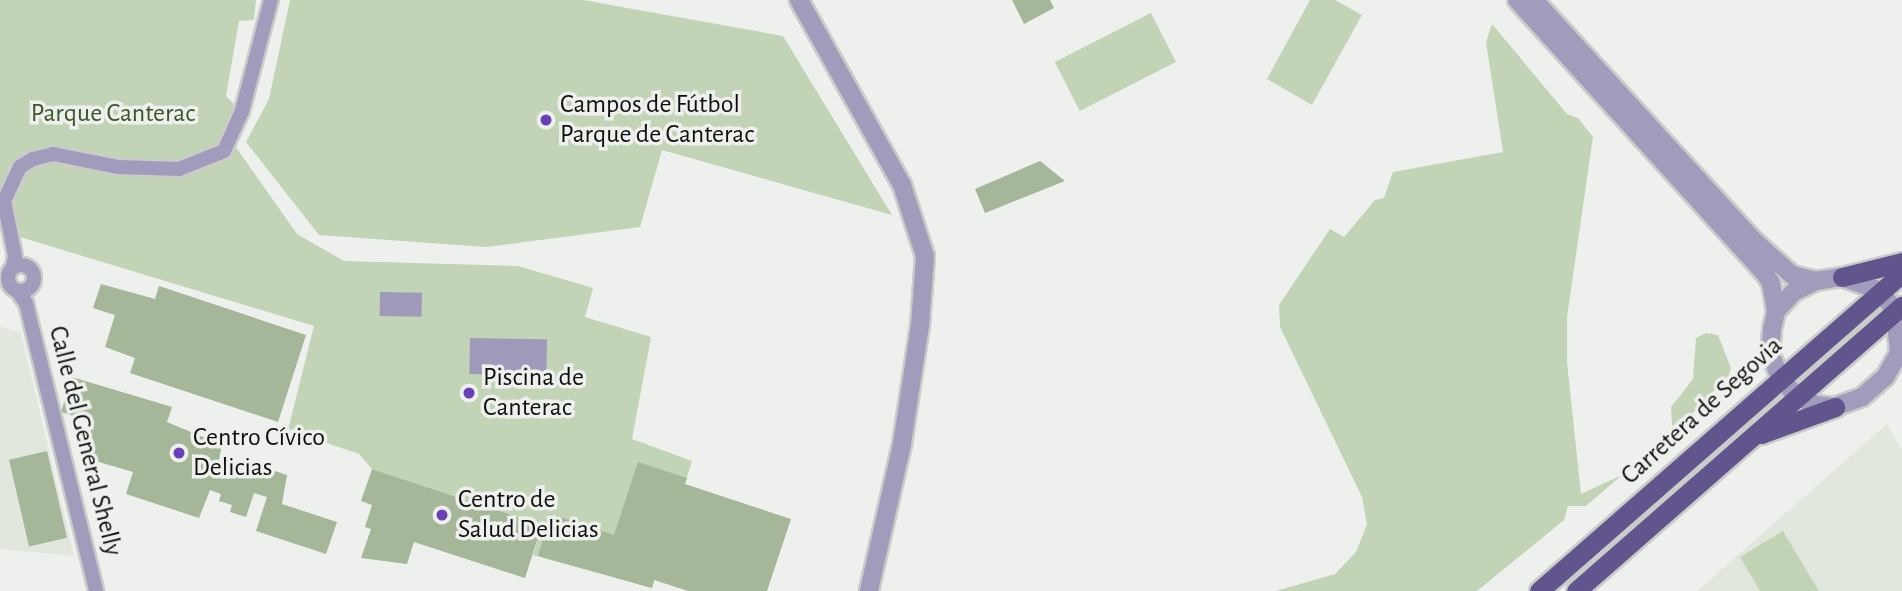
<!DOCTYPE html>
<html>
<head>
<meta charset="utf-8">
<style>
	body { margin:0 }
	#map { position:relative; width:1902px; height:591px; overflow:hidden; background:#eef0ed; font-family:"Alegreya Sans",sans-serif }
	div>[style] { position:absolute }
	.built>* { inset:0; background:#e1e7dd }
	.green>* { inset:0; background:#c2d3b6; transform-origin:0 0 }
	.water>* { inset:0; background:#9f9ab9; transform-origin:0 0 }
	.building>* { inset:0; background:#a5b699; transform-origin:0 0 }
	.roads { filter:drop-shadow(2px 0 #caccc9) drop-shadow(-2px 0 #caccc9) drop-shadow(0 2px #caccc9) drop-shadow(0 -2px #caccc9) }
	.minor>* { height:14px; margin:-7px; padding:0 7px; transform-origin:7px; border-radius:7px; background:#a19bbc }
	.minor>.ring { margin:-7px; padding:0; box-sizing:content-box; background:none; border:14px solid #a19bbc; border-radius:50% }
	.tertiary>* { height:18px; margin:-9px; padding:0 9px; transform-origin:9px; border-radius:9px; background:#a19bbc }
	.primary>* { height:19px; margin:-9.5px; padding:0 9.5px; transform-origin:9.5px; border-radius:9.5px; background:#62558d }
	.dots>* { width:19px; height:19px; translate:-50% -50%; box-sizing:border-box; border:4px solid #eef0ed; border-radius:50% }
	span { translate:-50% -50%; white-space:nowrap; text-align:center; line-height:1.15; -webkit-text-stroke:7px #eef0ed; paint-order:stroke }
	.poi-label { font-size:26px; color:#0f100e }
	.left { translate:0 -50%; text-align:left }
	.park-label { font-size:26px; color:#3d5629 }
	.street-label { font-size:26px; color:#0f100e }
</style>
</head>
<body>
<div id="map">
	<div class="built">
		<i style="clip-path:polygon(0 327px,21px 333px,74px 556px,0 549px)"></i>
		<i style="clip-path:polygon(1887px 424px,1902px 450px,1902px 591px,1697px 591px)"></i>
	</div>
	<div class="green">
		<i style="clip-path:polygon(0 0,256px 0,254px 20px,239px 21px,226px 96px,234px 104px,226px 133px,297px 234px,344px 261px,518px 266px,593px 288px,585px 317px,651px 337px,632px 439px,692px 461px,652px 588px,533px 555px,542px 525px,372px 469px,359px 454px,288px 430px,314px 326px,0 231px)"></i>
		<i style="clip-path:polygon(290px 0,583px 0,783px 36px,892px 215px,662px 150px,640px 227px,486px 247px,319px 235px,246px 142px,269px 99px)"></i>
		<i style="clip-path:polygon(1310px 0,1335px 0,1362px 15px,1312px 105px,1267px 79px)"></i>
		<i style="left:1151px;top:13px;width:55px;height:108px;rotate:63deg"></i>
		<i style="clip-path:polygon(1492px 24px,1567px 114px,1578px 118px,1593px 137px,1567px 317px,1567px 362px,1581px 494px,1622px 475px,1586px 506px,1568px 506px,1564px 520px,1477px 591px,1276px 591px,1335px 574px,1356px 552px,1367px 524px,1362px 497px,1280px 327px,1279px 305px,1330px 229px,1344px 237px,1375px 200px,1384px 198px,1393px 172px,1503px 152px,1486px 42px)"></i>
		<i style="clip-path:polygon(1706px 333px,1718px 335px,1731px 368px,1729px 375px,1692px 414px,1672px 426px,1671px 407px,1693px 379px,1696px 338px)"></i>
		<i style="clip-path:polygon(1783px 531px,1819px 591px,1760px 591px,1740px 557px)"></i>
	</div>
	<div class="water">
		<i style="left:380px;top:292px;width:42px;height:24px;rotate:1deg"></i>
		<i style="left:470px;top:338px;width:77px;height:36px;rotate:1deg"></i>
	</div>
	<div class="building">
		<i style="clip-path:polygon(1012px 0,1050px 0,1054px 8px,1024px 24px)"></i>
		<i style="clip-path:polygon(1040px 161px,1065px 181px,985px 213px,975px 189px)"></i>
		<i style="clip-path:polygon(101px 284px,155px 299px,159px 286px,306px 335px,278px 422px,130px 373px,135px 358px,105px 347px,115px 315px,93px 308px)"></i>
		<i style="clip-path:polygon(72px 377px,172px 407px,167px 422px,222px 445px,216px 474px,226px 478px,230px 464px,246px 469px,248px 462px,287px 475px,282px 504px,337px 522px,326px 554px,256px 531px,267px 497px,254px 493px,246px 517px,230px 512px,232px 505px,219px 501px,221px 494px,210px 490px,199px 518px,126px 494px,133px 472px,82px 457px,93px 422px,61px 412px)"></i>
		<i style="left:47px;top:451px;width:89px;height:39px;rotate:77deg"></i>
		<i style="clip-path:polygon(638px 462px,687px 478px,685px 484px,791px 519px,767px 591px,688px 591px,654px 580px,652px 588px,538px 556px,551px 514px,614px 535px)"></i>
		<i style="clip-path:polygon(372px 469px,542px 525px,525px 578px,414px 542px,407px 564px,361px 558px,371px 529px,365px 527px,372px 505px,361px 501px)"></i>
	</div>
	<div class="roads">
		<div class="minor">
			<i class="ring" style="left:8px;top:265px;width:12px;height:12px"></i>
			<i style="left:13px;top:267px;width:11px;rotate:-80deg"></i>
			<i style="left:15px;top:256px;width:56px;rotate:-101.3deg"></i>
			<i style="left:4px;top:201px;width:38px;rotate:-65deg"></i>
			<i style="left:20px;top:167px;width:15px;rotate:-32deg"></i>
			<i style="left:33px;top:159px;width:21px;rotate:-14deg"></i>
			<i style="left:53px;top:154px;width:66px;rotate:11.3deg"></i>
			<i style="left:118px;top:167px;width:61px;rotate:1.9deg"></i>
			<i style="left:179px;top:169px;width:48px;rotate:-21.8deg"></i>
			<i style="left:224px;top:151px;width:44px;rotate:-65.8deg"></i>
			<i style="left:242px;top:111px;width:115px;rotate:-75.4deg"></i>
			<i style="left:18px;top:292px;width:14px;rotate:54deg"></i>
			<i style="left:26px;top:303px;width:296px;rotate:76.3deg"></i>
		</div>
		<div class="tertiary">
			<i style="left:799px;top:0;width:212px;rotate:60.9deg"></i>
			<i style="left:902px;top:185px;width:75px;rotate:72.1deg"></i>
			<i style="left:925px;top:256px;width:69px;rotate:94.1deg"></i>
			<i style="left:920px;top:325px;width:120px;rotate:98.6deg"></i>
			<i style="left:902px;top:444px;width:151px;rotate:102.7deg"></i>
			<i style="left:1517px;top:0;width:367px;rotate:47.8deg"></i>
			<i style="left:1764px;top:272px;width:13px;rotate:58deg"></i>
			<i style="left:1771px;top:283px;width:28px;rotate:80deg"></i>
			<i style="left:1534px;top:0;width:323px;rotate:47.6deg"></i>
			<i style="left:1752px;top:239px;width:54px;rotate:42deg"></i>
			<i style="left:1792px;top:275px;width:25px;rotate:14deg"></i>
			<i style="left:1842px;top:277px;width:40px;rotate:20.2deg"></i>
			<i style="left:1880px;top:291px;width:25px;rotate:53deg"></i>
			<i style="left:1895px;top:311px;width:42px;rotate:84.6deg"></i>
			<i style="left:1899px;top:353px;width:28px;rotate:120deg"></i>
			<i style="left:1885px;top:377px;width:30px;rotate:139deg"></i>
			<i style="left:1862px;top:397px;width:29px;rotate:160deg"></i>
			<i style="left:1835px;top:407px;width:19px;rotate:-174deg"></i>
			<i style="left:1816px;top:405px;width:22px;rotate:-156deg"></i>
			<i style="left:1796px;top:396px;width:25px;rotate:-130deg"></i>
			<i style="left:1780px;top:377px;width:26px;rotate:-113deg"></i>
			<i style="left:1770px;top:353px;width:24px;rotate:-85deg"></i>
			<i style="left:1772px;top:329px;width:18px;rotate:-77deg"></i>
			<i style="left:1776px;top:311px;width:26px;rotate:-47deg"></i>
			<i style="left:1794px;top:292px;width:25px;rotate:-27deg"></i>
			<i style="left:1816px;top:281px;width:26px;rotate:-9deg"></i>
		</div>
		<div class="primary">
			<i style="left:1842px;top:277px;width:62px;rotate:-14deg"></i>
			<i style="left:1761px;top:434px;width:79px;rotate:-20deg"></i>
			<i style="left:1539px;top:591px;width:483px;rotate:-41.2deg"></i>
			<i style="left:1576px;top:591px;width:433px;rotate:-41.2deg"></i>
		</div>
	</div>
	<div class="dots">
		<i style="left:546px;top:120px;background:#6841b9"></i>
		<i style="left:469px;top:393px;background:#6841b9"></i>
		<i style="left:179px;top:453px;background:#6841b9"></i>
		<i style="left:442px;top:515px;background:#6841b9"></i>
	</div>
	<div class="poi-label">
		<span class="left" style="left:560px;top:120px">Campos de Fútbol<br>Parque de Canterac</span>
		<span class="left" style="left:483px;top:393px">Piscina de<br>Canterac</span>
		<span class="left" style="left:193px;top:453px">Centro Cívico<br>Delicias</span>
		<span class="left" style="left:458px;top:515px">Centro de<br>Salud Delicias</span>
	</div>
	<div class="park-label">
		<span style="left:113px;top:114px">Parque Canterac</span>
	</div>
	<div class="street-label">
		<span style="left:1702px;top:411px;rotate:-42deg">Carretera de Segovia</span>
		<span style="left:85px;top:441px;rotate:76deg">Calle del General Shelly</span>
	</div>
</div>
</body>
</html>
